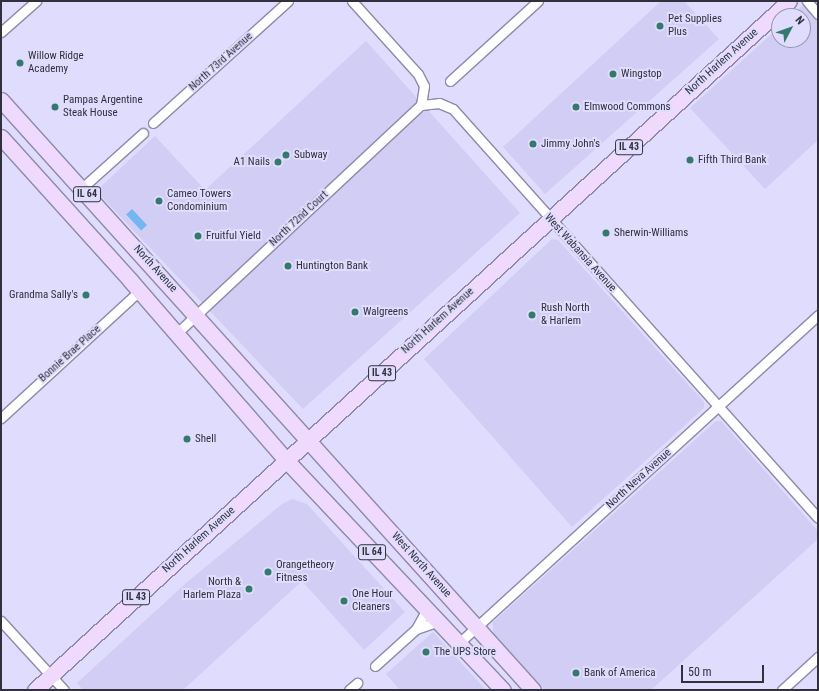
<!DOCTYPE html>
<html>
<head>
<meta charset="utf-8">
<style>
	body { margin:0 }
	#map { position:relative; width:819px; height:691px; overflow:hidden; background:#dfdcfd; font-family:"Roboto Condensed",sans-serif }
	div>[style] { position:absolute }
	.built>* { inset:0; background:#d2cdf4 }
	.water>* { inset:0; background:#73b6f1; transform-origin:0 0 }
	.roads { filter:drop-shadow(1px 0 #8d8aa8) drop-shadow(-1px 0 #8d8aa8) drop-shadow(0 1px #8d8aa8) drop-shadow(0 -1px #8d8aa8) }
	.minor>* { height:9px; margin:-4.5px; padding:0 4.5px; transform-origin:4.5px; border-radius:4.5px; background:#fff }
	.primary>* { height:15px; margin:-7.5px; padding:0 7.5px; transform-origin:7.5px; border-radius:7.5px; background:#efdafd }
	.dots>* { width:11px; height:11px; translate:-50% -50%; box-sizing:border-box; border:2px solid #dfdcfd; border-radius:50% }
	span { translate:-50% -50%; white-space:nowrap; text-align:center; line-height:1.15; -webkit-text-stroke:4px #dfdcfd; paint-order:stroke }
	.shield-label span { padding:1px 3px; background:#dfdcfd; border:1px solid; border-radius:3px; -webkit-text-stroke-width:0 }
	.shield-label { font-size:10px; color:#31303c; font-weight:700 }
	.poi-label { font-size:11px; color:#31303c }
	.left { translate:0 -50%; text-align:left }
	.right { translate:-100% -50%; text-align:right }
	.street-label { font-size:11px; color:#31303c }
	.frame { position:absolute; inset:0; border:2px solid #31303c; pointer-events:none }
	.north { position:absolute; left:771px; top:8px; width:40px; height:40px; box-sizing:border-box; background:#dfdcfd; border:1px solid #9997b0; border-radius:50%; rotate:49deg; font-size:11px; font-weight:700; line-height:16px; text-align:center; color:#31303c }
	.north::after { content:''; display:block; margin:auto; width:14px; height:18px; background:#35796d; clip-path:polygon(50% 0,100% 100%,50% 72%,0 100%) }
	.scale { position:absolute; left:681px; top:665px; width:83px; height:18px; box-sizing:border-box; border:2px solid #31303c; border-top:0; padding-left:5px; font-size:12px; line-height:14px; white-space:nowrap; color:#31303c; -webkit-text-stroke:3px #dfdcfd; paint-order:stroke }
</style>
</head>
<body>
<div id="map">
	<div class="built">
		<i style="clip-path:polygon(661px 1px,684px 1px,719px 39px,545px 194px,503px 147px)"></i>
		<i style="clip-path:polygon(807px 1px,818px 1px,818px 140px,765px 189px,690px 108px,779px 27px,779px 40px,803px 40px,803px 16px,791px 16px)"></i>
		<i style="clip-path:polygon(366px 41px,520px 213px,303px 409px,96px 191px,155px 136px,205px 190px)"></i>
		<i style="clip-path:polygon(552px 239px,558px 240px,704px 402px,704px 408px,572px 527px,424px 359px)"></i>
		<i style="clip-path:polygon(716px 421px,721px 421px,818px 531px,818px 539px,651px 690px,545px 690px,493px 633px,493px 622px)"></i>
		<i style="clip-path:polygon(292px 499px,307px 504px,405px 612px,364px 650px,302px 581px,183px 690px,83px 690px,77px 683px,186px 583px,282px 504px)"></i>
		<i style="clip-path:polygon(433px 632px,486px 690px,400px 690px,386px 674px)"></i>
	</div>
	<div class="water">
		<i style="left:132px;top:209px;width:22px;height:8px;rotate:47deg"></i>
	</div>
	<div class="roads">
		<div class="minor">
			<i style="left:352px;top:1px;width:98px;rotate:47.9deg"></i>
			<i style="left:418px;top:74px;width:13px;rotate:63deg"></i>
			<i style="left:424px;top:86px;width:19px;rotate:99deg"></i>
			<i style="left:807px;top:1px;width:17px;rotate:50deg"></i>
			<i style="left:1px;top:32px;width:47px;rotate:-41.5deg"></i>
			<i style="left:450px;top:81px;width:119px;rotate:-42.3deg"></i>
			<i style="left:421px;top:105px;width:18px;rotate:-6deg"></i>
			<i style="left:439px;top:103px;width:15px;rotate:23deg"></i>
			<i style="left:453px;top:109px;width:548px;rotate:48.25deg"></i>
			<i style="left:153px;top:123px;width:182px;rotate:-42.1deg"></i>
			<i style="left:82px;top:188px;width:82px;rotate:-42deg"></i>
			<i style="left:176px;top:334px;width:335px;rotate:-43.1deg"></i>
			<i style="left:1px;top:418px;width:188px;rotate:-42.6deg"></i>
			<i style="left:1px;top:621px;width:93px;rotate:47.6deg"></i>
			<i style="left:416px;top:629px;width:24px;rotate:-19deg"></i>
			<i style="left:460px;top:642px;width:485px;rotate:-42.4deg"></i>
			<i style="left:375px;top:666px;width:55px;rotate:-42.1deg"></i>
			<i style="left:416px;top:629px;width:23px;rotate:-61deg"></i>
			<i style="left:349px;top:690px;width:11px;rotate:-41deg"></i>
			<i style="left:782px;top:690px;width:49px;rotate:-42.5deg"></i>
		</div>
		<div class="primary">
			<i style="left:1px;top:100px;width:794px;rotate:47.96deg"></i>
			<i style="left:1px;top:137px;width:193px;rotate:47.9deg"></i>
			<i style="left:130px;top:280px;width:238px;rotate:49.1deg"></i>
			<i style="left:286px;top:460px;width:316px;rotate:46.7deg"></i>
			<i style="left:35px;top:690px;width:1021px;rotate:-42.42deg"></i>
		</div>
	</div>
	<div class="dots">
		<i style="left:660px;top:26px;background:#35796d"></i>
		<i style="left:20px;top:63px;background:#35796d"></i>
		<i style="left:613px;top:74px;background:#35796d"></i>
		<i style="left:55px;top:107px;background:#35796d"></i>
		<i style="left:576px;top:107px;background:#35796d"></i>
		<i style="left:533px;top:144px;background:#35796d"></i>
		<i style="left:286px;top:155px;background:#35796d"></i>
		<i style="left:690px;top:160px;background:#35796d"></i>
		<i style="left:278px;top:162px;background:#35796d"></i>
		<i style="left:159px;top:201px;background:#35796d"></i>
		<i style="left:606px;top:233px;background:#35796d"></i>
		<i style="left:198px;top:236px;background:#35796d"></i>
		<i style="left:288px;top:266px;background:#35796d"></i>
		<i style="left:86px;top:295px;background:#35796d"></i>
		<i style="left:355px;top:312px;background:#35796d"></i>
		<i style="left:532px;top:315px;background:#35796d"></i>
		<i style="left:187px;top:439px;background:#35796d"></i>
		<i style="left:268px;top:572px;background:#35796d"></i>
		<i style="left:249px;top:589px;background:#35796d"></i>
		<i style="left:344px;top:601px;background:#35796d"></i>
		<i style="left:426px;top:652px;background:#35796d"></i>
		<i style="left:576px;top:673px;background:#35796d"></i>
	</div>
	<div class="shield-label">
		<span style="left:629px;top:147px">IL 43</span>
		<span style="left:87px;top:194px">IL 64</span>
		<span style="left:382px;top:373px">IL 43</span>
		<span style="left:372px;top:552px">IL 64</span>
		<span style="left:136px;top:597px">IL 43</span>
	</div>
	<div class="poi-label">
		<span class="left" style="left:668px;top:26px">Pet Supplies<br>Plus</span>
		<span class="left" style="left:28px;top:63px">Willow Ridge<br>Academy</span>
		<span class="left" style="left:621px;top:74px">Wingstop</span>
		<span class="left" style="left:63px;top:107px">Pampas Argentine<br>Steak House</span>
		<span class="left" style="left:584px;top:107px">Elmwood Commons</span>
		<span class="left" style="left:541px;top:144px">Jimmy John's</span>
		<span class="left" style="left:294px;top:155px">Subway</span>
		<span class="left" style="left:698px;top:160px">Fifth Third Bank</span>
		<span class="right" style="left:270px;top:162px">A1 Nails</span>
		<span class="left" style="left:167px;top:201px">Cameo Towers<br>Condominium</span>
		<span class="left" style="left:614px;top:233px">Sherwin-Williams</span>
		<span class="left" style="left:206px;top:236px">Fruitful Yield</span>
		<span class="left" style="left:296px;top:266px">Huntington Bank</span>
		<span class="right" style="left:78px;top:295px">Grandma Sally's</span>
		<span class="left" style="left:541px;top:315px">Rush North<br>&amp; Harlem</span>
		<span class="left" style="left:363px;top:312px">Walgreens</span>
		<span class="left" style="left:195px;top:439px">Shell</span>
		<span class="left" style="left:276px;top:572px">Orangetheory<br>Fitness</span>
		<span class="right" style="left:241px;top:589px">North &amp;<br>Harlem Plaza</span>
		<span class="left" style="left:352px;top:601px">One Hour<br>Cleaners</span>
		<span class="left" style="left:434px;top:652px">The UPS Store</span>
		<span class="left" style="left:584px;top:673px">Bank of America</span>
	</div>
	<div class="street-label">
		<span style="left:221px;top:62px;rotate:-42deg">North 73rd Avenue</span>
		<span style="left:722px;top:62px;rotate:-42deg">North Harlem Avenue</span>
		<span style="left:299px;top:219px;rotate:-43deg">North 72nd Court</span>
		<span style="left:580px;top:253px;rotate:48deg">West Wabansia Avenue</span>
		<span style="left:155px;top:269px;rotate:48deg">North Avenue</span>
		<span style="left:438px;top:321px;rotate:-42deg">North Harlem Avenue</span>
		<span style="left:70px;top:354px;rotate:-42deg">Bonnie Brae Place</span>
		<span style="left:639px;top:479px;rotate:-42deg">North Neva Avenue</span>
		<span style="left:199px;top:540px;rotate:-42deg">North Harlem Avenue</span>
		<span style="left:421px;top:565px;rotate:48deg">West North Avenue</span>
	</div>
	<div class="frame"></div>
	<div class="north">N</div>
	<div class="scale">50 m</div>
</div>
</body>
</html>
